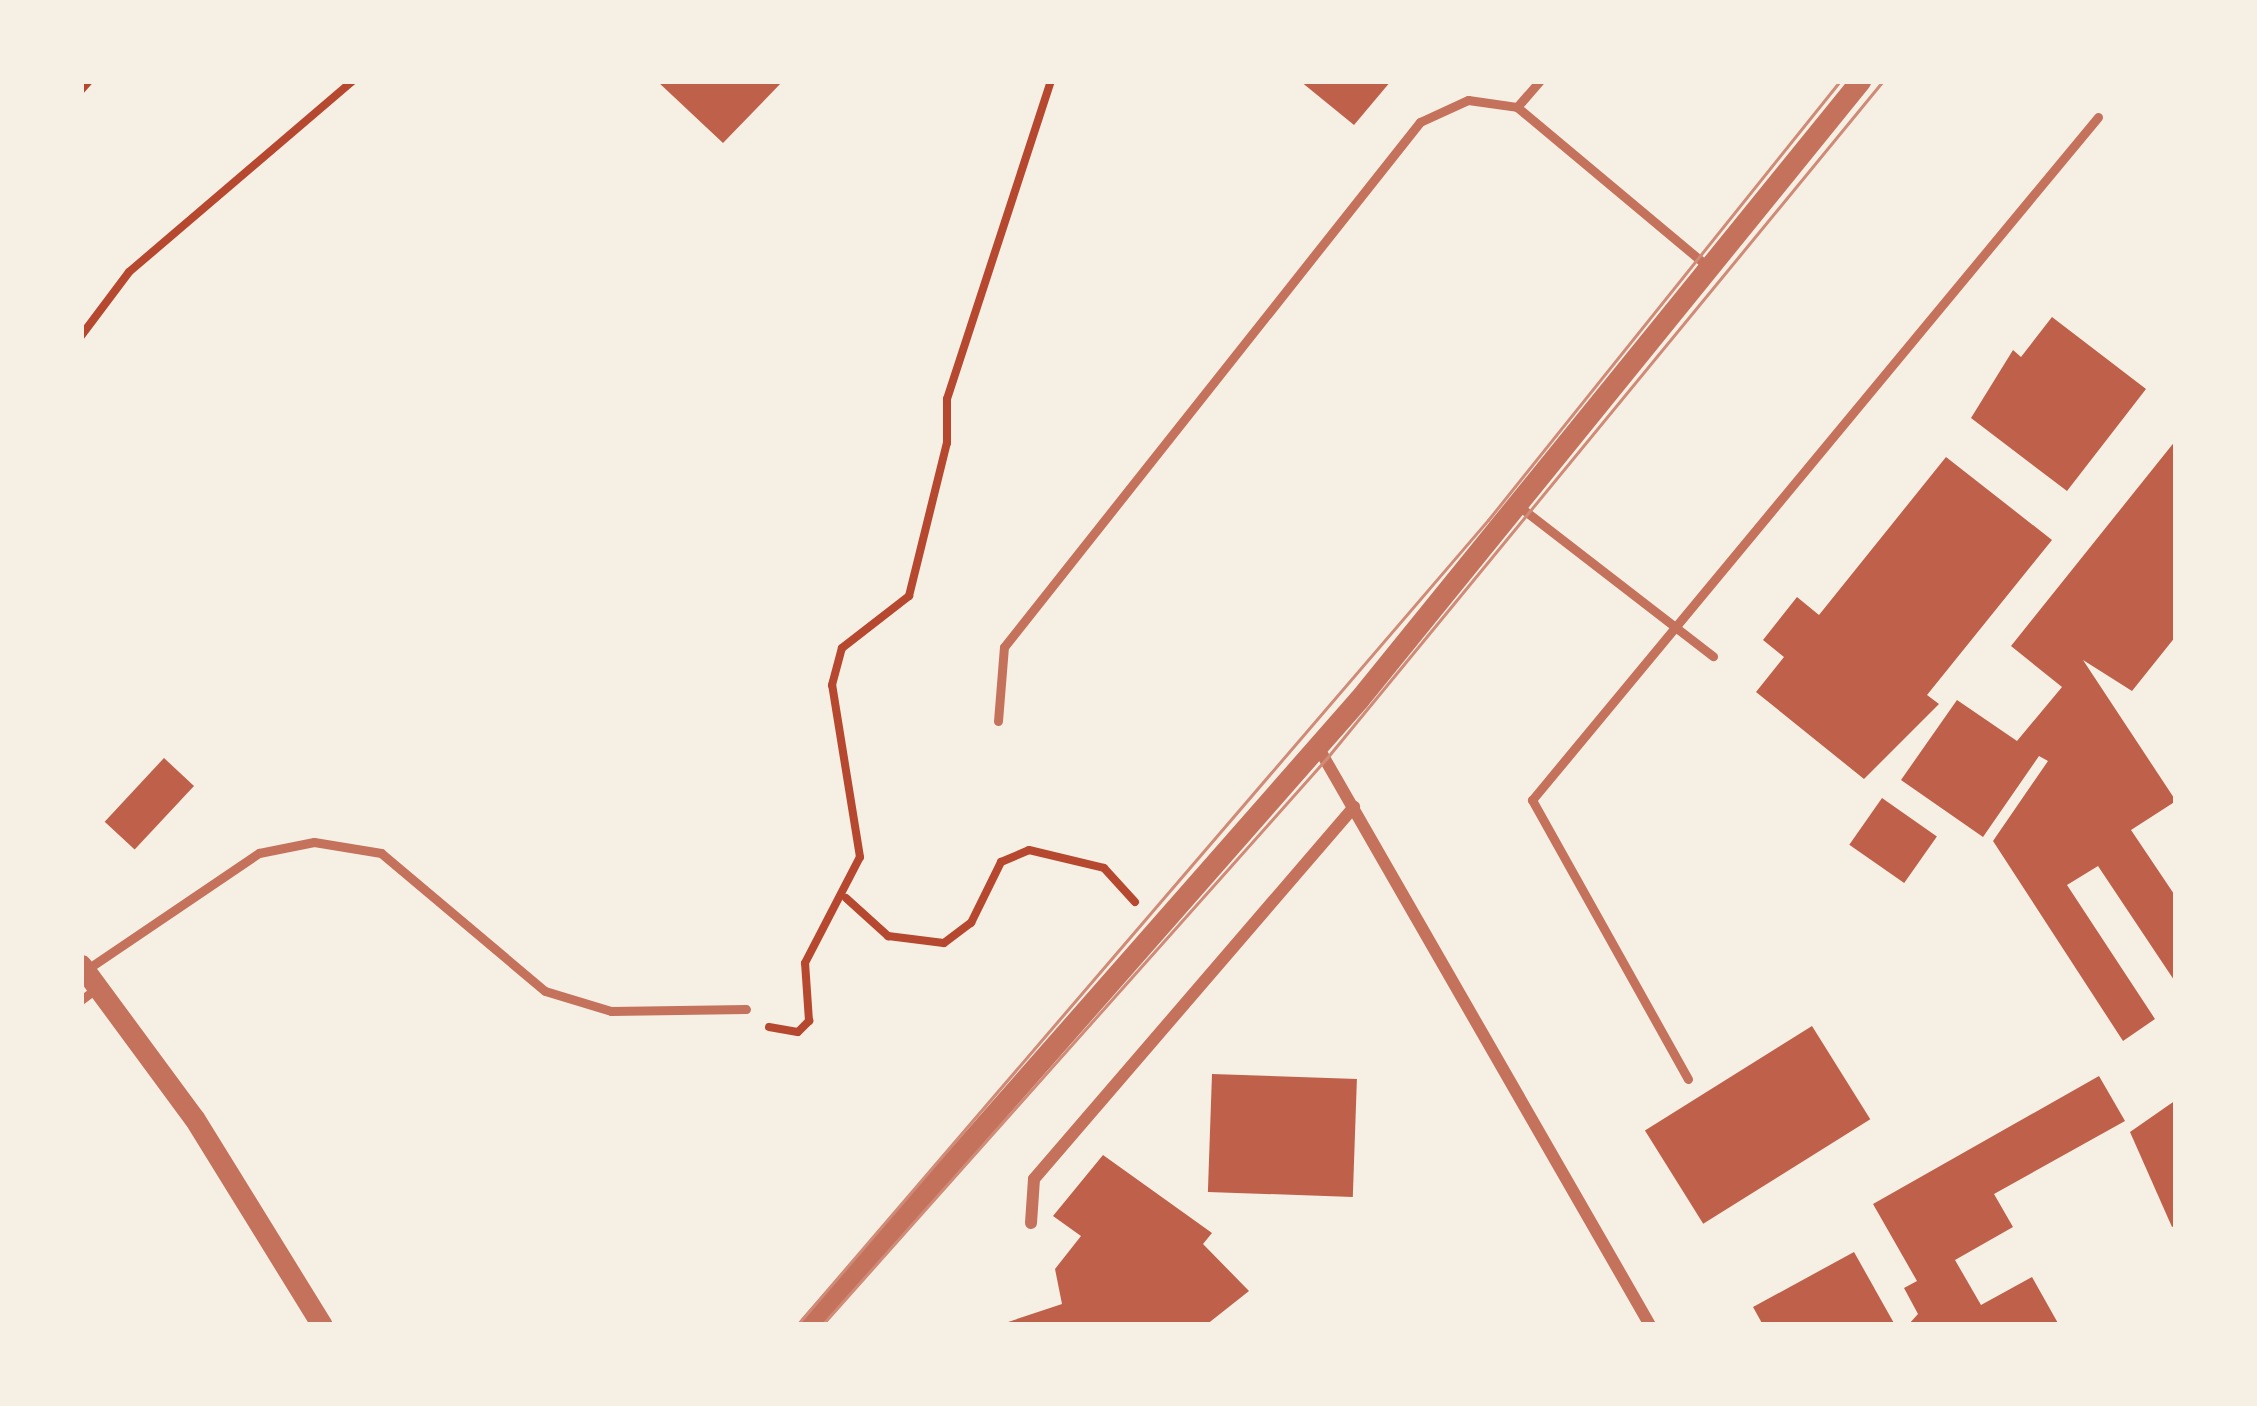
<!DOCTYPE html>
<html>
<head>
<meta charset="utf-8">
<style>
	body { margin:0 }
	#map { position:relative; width:2257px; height:1406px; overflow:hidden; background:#f6efe4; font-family:Overpass,sans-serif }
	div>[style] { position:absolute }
	.building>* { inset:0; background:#bf614a; transform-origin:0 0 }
	.path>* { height:8px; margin:-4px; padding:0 4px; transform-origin:4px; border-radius:4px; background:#b5482f }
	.service>* { height:9px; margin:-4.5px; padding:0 4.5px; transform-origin:4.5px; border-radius:4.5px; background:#c5725c }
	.minor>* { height:12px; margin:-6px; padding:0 6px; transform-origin:6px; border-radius:6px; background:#c5725c }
	.tertiary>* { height:21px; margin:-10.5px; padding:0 10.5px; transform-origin:10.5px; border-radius:10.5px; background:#c5725c }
	.tram>* { height:3px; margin:-1.5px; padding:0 1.5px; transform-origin:1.5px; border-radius:1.5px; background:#cf8b77 }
	span { translate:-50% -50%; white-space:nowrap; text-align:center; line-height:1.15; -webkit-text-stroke:9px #f6efe4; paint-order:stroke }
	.frame { position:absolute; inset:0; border:84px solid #f6efe4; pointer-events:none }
</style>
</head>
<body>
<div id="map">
	<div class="building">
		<i style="clip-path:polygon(657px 81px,783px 81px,723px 143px)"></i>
		<i style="clip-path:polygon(1300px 81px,1391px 81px,1354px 125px)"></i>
		<i style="clip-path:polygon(2052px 317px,2146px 389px,2067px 491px,1971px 418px,2013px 350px,2021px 357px)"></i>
		<i style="clip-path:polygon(2176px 440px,2176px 636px,2132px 691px,2083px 660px,2176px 801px,2131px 830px,2176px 897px,2176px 983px,2098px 866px,2067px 885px,2155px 1019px,2123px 1041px,1993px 841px,2048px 761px,2039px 756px,1983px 837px,1901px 780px,1957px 700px,2017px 741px,2062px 687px,2011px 646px)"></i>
		<i style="clip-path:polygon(1946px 457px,2052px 540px,1927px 695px,1939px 704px,1864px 779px,1756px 692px,1784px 657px,1763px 640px,1797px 597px,1819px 615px)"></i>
		<i style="left:164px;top:758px;width:41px;height:87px;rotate:43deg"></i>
		<i style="left:1882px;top:798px;width:67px;height:57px;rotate:35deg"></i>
		<i style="left:1812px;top:1026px;width:110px;height:197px;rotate:58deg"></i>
		<i style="left:1212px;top:1074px;width:145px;height:118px;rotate:2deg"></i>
		<i style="clip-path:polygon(2099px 1076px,2125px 1121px,1994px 1194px,2013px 1227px,1955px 1260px,1981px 1305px,2032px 1277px,2059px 1325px,1908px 1325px,1918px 1314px,1904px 1288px,1917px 1281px,1873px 1204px)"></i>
		<i style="clip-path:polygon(2176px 1100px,2176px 1225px,2172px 1227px,2130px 1132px)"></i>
		<i style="clip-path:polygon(1103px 1155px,1212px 1233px,1203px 1244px,1249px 1291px,1206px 1325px,999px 1325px,1062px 1304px,1055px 1269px,1081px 1236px,1053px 1216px)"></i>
		<i style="clip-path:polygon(1854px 1252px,1895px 1325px,1763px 1325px,1753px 1307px)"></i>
	</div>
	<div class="path">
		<i style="left:81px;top:90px;width:12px;rotate:-48deg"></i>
		<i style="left:81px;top:336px;width:80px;rotate:-53.1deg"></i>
		<i style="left:129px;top:272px;width:294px;rotate:-40.5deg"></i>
		<i style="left:846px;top:898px;width:57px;rotate:42.1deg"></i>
		<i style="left:888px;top:936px;width:56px;rotate:7.1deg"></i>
		<i style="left:944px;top:943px;width:34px;rotate:-37deg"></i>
		<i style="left:971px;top:923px;width:68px;rotate:-63.8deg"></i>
		<i style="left:1001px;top:862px;width:30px;rotate:-23deg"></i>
		<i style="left:1029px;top:850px;width:77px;rotate:13.5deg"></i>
		<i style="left:1104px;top:868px;width:46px;rotate:47.6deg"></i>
		<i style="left:769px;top:1027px;width:29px;rotate:10deg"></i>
		<i style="left:798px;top:1032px;width:16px;rotate:-45deg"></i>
		<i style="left:809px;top:1021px;width:58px;rotate:-93.9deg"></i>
		<i style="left:805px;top:963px;width:119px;rotate:-62.6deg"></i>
		<i style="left:860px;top:857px;width:174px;rotate:-99.2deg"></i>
		<i style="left:832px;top:685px;width:38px;rotate:-75deg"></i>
		<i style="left:842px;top:648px;width:85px;rotate:-37.8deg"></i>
		<i style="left:909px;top:596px;width:158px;rotate:-76.1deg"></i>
		<i style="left:947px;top:443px;width:44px;rotate:-90deg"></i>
		<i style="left:947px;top:399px;width:335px;rotate:-71.9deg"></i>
	</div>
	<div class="service">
		<i style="left:1517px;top:107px;width:35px;rotate:-49deg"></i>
		<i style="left:1520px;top:507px;width:244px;rotate:37.7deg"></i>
		<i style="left:998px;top:721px;width:74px;rotate:-85.4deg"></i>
		<i style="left:1004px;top:647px;width:670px;rotate:-51.61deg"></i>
		<i style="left:1420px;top:122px;width:53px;rotate:-24.6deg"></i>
		<i style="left:1468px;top:100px;width:49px;rotate:8.1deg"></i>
		<i style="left:1517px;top:107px;width:246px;rotate:39.9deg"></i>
		<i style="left:86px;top:970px;width:209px;rotate:-34.1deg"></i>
		<i style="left:259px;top:853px;width:56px;rotate:-11.3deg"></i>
		<i style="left:314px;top:842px;width:68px;rotate:9.3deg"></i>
		<i style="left:381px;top:853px;width:214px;rotate:40.1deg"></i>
		<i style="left:545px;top:991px;width:69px;rotate:16.9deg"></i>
		<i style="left:611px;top:1011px;width:135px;rotate:-0.8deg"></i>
		<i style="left:81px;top:1000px;width:21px;rotate:-37deg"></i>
		<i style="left:1688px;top:1079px;width:320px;rotate:-119.2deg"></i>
		<i style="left:1532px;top:800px;width:887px;rotate:-50.35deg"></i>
	</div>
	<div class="minor">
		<i style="left:1318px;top:747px;width:667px;rotate:60.13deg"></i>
		<i style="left:1031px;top:1223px;width:44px;rotate:-86.1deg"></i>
		<i style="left:1034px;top:1179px;width:491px;rotate:-49.3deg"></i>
	</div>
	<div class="tertiary">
		<i style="left:81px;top:965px;width:190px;rotate:53.6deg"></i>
		<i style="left:194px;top:1118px;width:243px;rotate:58.3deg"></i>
		<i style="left:809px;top:1325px;width:833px;rotate:-48.7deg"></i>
		<i style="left:1359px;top:699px;width:796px;rotate:-50.97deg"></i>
	</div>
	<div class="tram">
		<i style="left:797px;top:1325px;width:1061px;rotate:-49.36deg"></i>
		<i style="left:1488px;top:520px;width:563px;rotate:-51.28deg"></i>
		<i style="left:822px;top:1325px;width:758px;rotate:-48.32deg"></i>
		<i style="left:1326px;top:759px;width:877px;rotate:-50.6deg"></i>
	</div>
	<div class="frame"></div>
</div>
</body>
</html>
